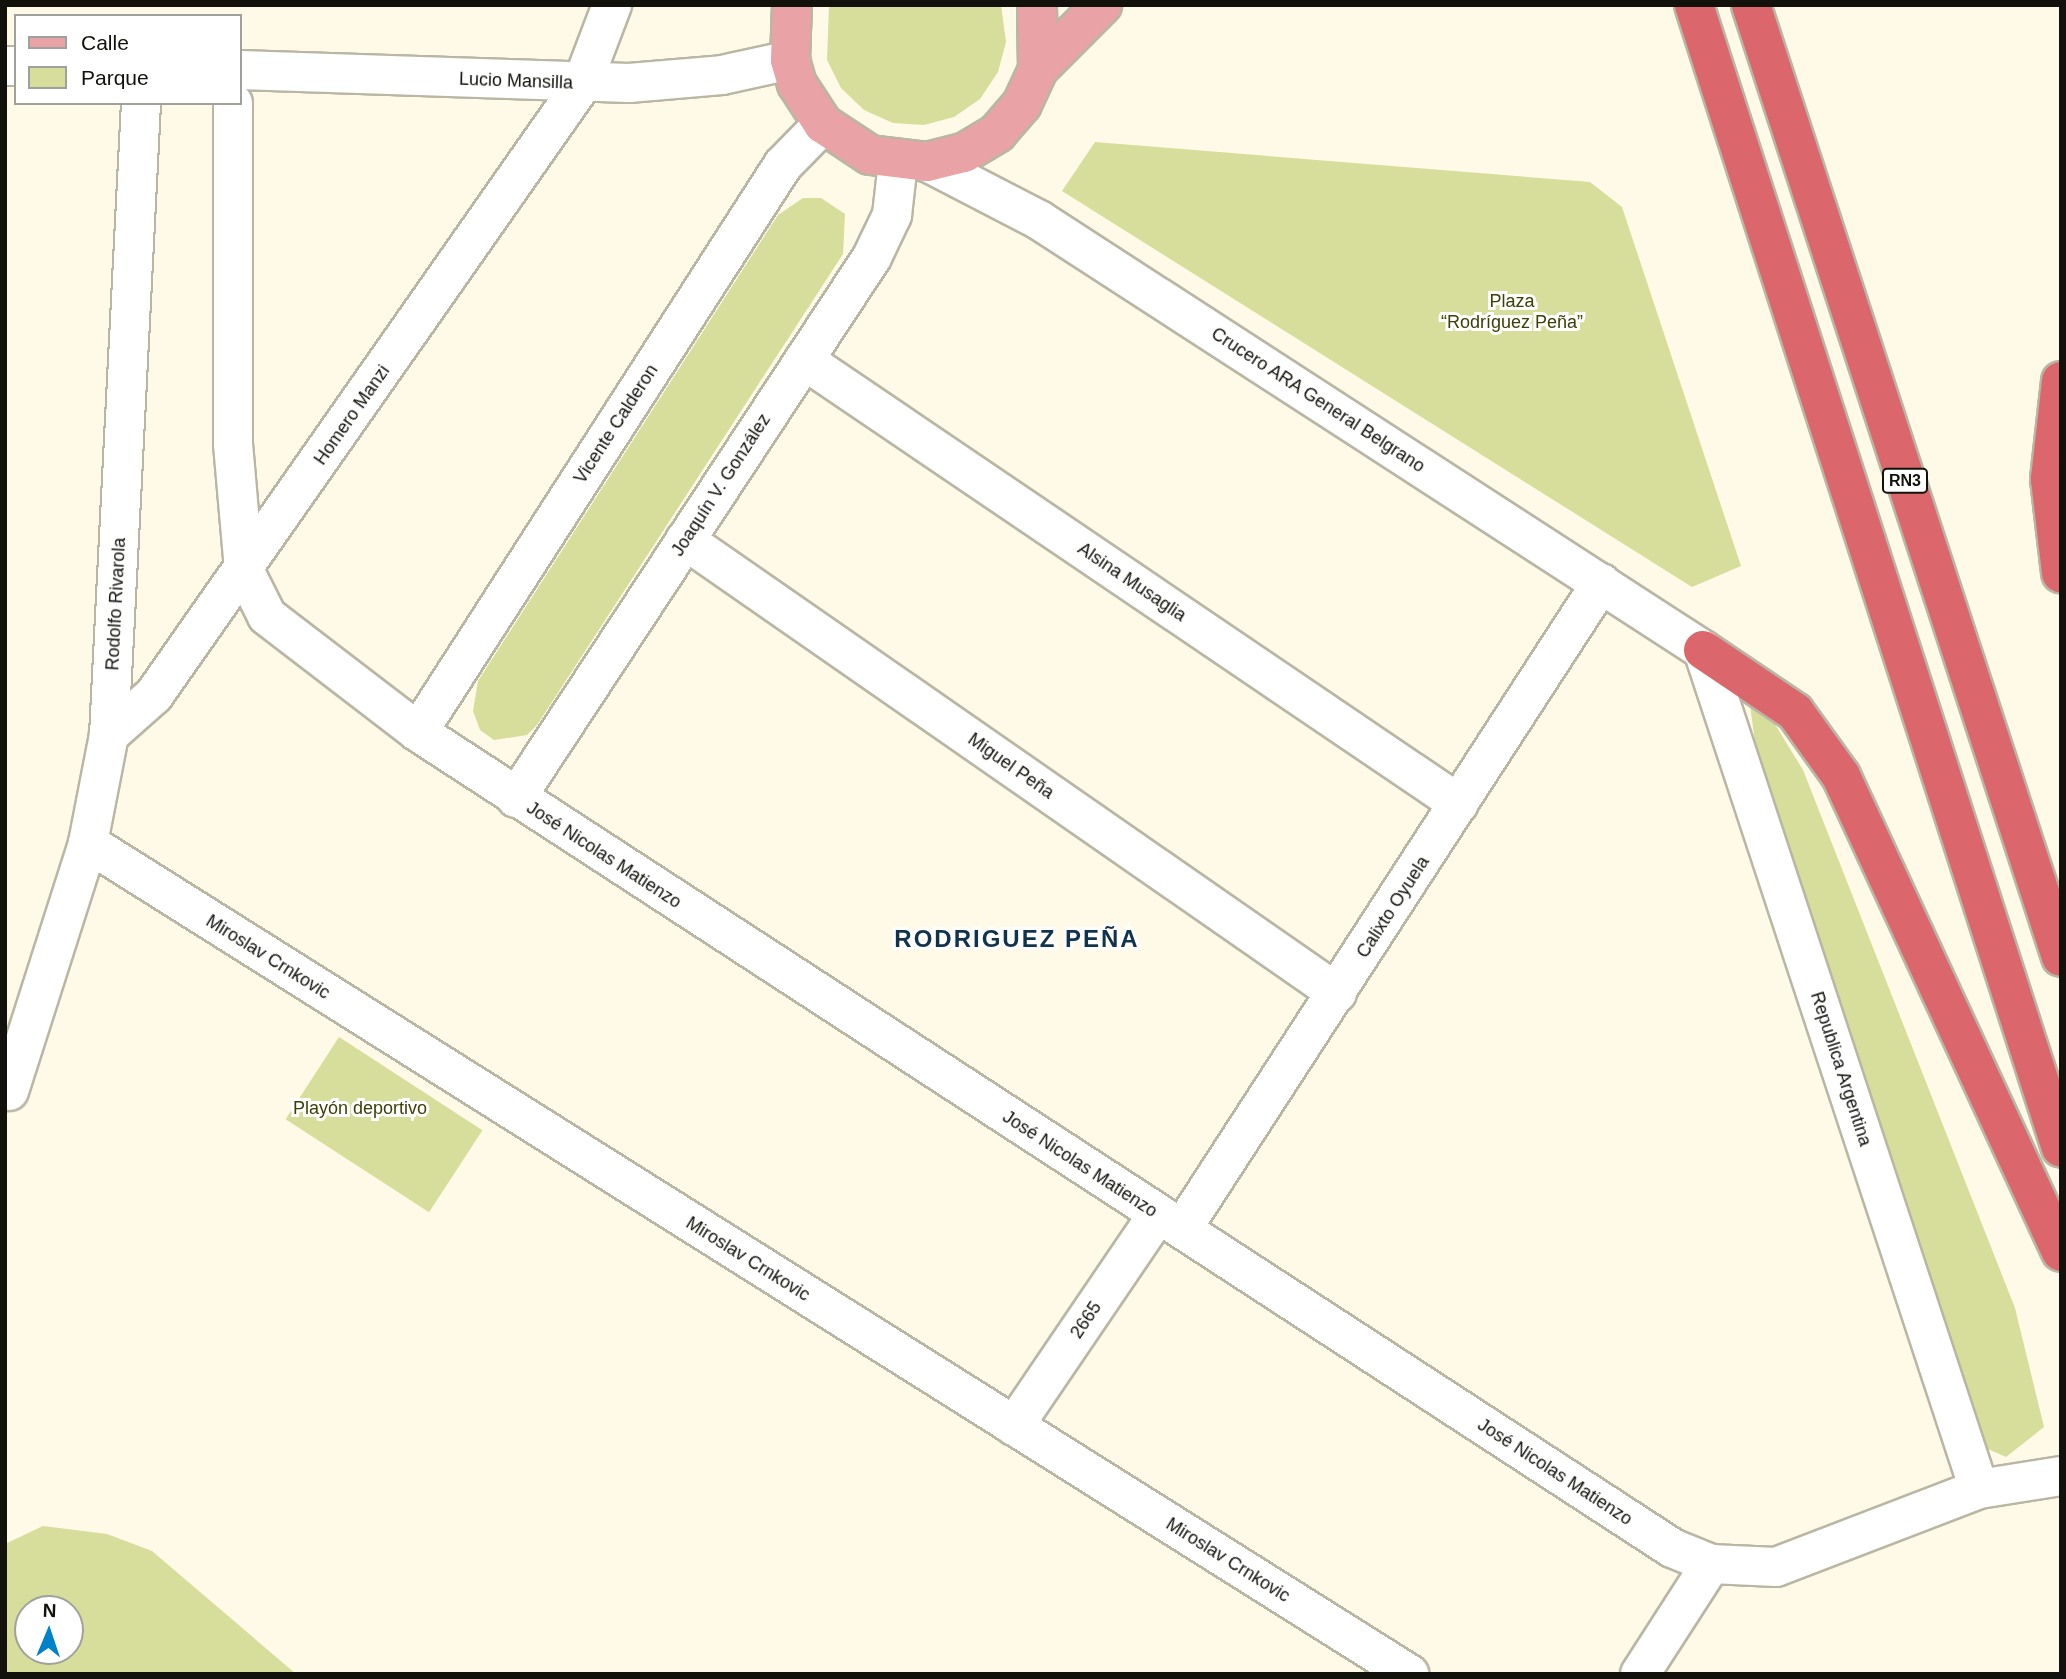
<!DOCTYPE html>
<html>
<head>
<meta charset="utf-8">
<style>
	body { margin:0 }
	#map { position:relative; width:2066px; height:1679px; overflow:hidden; background:#fefae7; font-family:Arial,sans-serif }
	div>[style] { position:absolute }
	.green>* { inset:0; background:#d7dd9a; transform-origin:0 0 }
	.roads { filter:drop-shadow(2px 0 #bab6a4) drop-shadow(-2px 0 #bab6a4) drop-shadow(0 2px #bab6a4) drop-shadow(0 -2px #bab6a4) }
	.minor>* { height:38px; margin:-19px; padding:0 19px; transform-origin:19px; border-radius:19px; background:#fff }
	.major>* { height:38px; margin:-19px; padding:0 19px; transform-origin:19px; border-radius:19px; background:#e9a3a7 }
	.highway>* { height:38px; margin:-19px; padding:0 19px; transform-origin:19px; border-radius:19px; background:#db666c }
	span { translate:-50% -50%; white-space:nowrap; text-align:center; line-height:1.15; -webkit-text-stroke:6px #fff; paint-order:stroke }
	.shield-label span { padding:2px 5px; background:#fff; border:2px solid; border-radius:5px; -webkit-text-stroke-width:0 }
	.shield-label { font-size:16px; color:#12110b; font-weight:700 }
	.street-label { font-size:18px; color:#12110b }
	.park-label { font-size:18px; color:#3d3f05 }
	.district-label { font-size:24px; color:#11334c; font-weight:700; letter-spacing:2px }
	.frame { position:absolute; inset:0; border:7px solid #12110b; pointer-events:none }
	.legend { position:absolute; left:14px; top:14px; width:228px; height:91px; box-sizing:border-box; background:#fff; border:2px solid #a0a09d; margin:0; padding:9px 12px; list-style:none; font-size:21px; color:#12110b }
	.legend li { display:flex; align-items:center; gap:14px; height:35px }
	.legend b { width:35px; border:2px solid #a0a09d }
	.north { position:absolute; left:14px; top:1595px; width:70px; height:70px; box-sizing:border-box; background:#fff; border:2px solid #a0a09d; border-radius:50%; rotate:2deg; font-size:19px; font-weight:700; line-height:28px; text-align:center; color:#12110b }
	.north::after { content:''; display:block; margin:auto; width:24px; height:32px; background:#0082ca; clip-path:polygon(50% 0,100% 100%,50% 72%,0 100%) }
</style>
</head>
<body>
<div id="map">
	<div class="green">
		<i style="clip-path:polygon(829px 5px,1001px 5px,1006px 42px,998px 72px,980px 99px,954px 117px,924px 125px,893px 123px,864px 110px,841px 88px,827px 60px)"></i>
		<i style="clip-path:polygon(1095px 142px,1590px 182px,1622px 207px,1741px 566px,1692px 587px,1062px 191px)"></i>
		<i style="clip-path:polygon(803px 198px,821px 198px,845px 214px,843px 254px,537px 725px,527px 735px,494px 740px,480px 730px,473px 711px,478px 681px,778px 215px)"></i>
		<i style="clip-path:polygon(1746px 677px,1803px 770px,2015px 1308px,2044px 1427px,2006px 1457px,1979px 1445px,1759px 770px)"></i>
		<i style="left:339px;top:1037px;width:171px;height:98px;rotate:33deg"></i>
		<i style="clip-path:polygon(evenodd,43px 1526px,107px 1534px,152px 1551px,296px 1674px,5px 1674px,5px 1544px,43px 1526px,70px 1609px,70px 1651px,28px 1651px,28px 1609px,70px 1609px)"></i>
	</div>
	<div class="roads">
		<div class="minor">
			<i style="left:5px;top:66px;width:11px"></i>
			<i style="left:240px;top:70px;width:389px;rotate:1.9deg"></i>
			<i style="left:629px;top:83px;width:93px;rotate:-4.9deg"></i>
			<i style="left:722px;top:75px;width:70px;rotate:-12.4deg"></i>
			<i style="left:233px;top:103px;width:341px;rotate:90deg"></i>
			<i style="left:233px;top:444px;width:126px;rotate:85deg"></i>
			<i style="left:244px;top:570px;width:51px;rotate:63.4deg"></i>
			<i style="left:267px;top:616px;width:190px;rotate:37.5deg"></i>
			<i style="left:418px;top:732px;width:1496px;rotate:33.05deg"></i>
			<i style="left:1672px;top:1548px;width:42px;rotate:22.3deg"></i>
			<i style="left:1711px;top:1564px;width:65px;rotate:2.6deg"></i>
			<i style="left:1776px;top:1567px;width:217px;rotate:-21deg"></i>
			<i style="left:1979px;top:1489px;width:83px;rotate:-9deg"></i>
			<i style="left:927px;top:162px;width:126px;rotate:27.4deg"></i>
			<i style="left:1039px;top:220px;width:791px;rotate:32.93deg"></i>
			<i style="left:1703px;top:650px;width:883px;rotate:71.79deg"></i>
			<i style="left:804px;top:360px;width:791px;rotate:34.13deg"></i>
			<i style="left:685px;top:540px;width:794px;rotate:34.79deg"></i>
			<i style="left:418px;top:732px;width:674px;rotate:-57.23deg"></i>
			<i style="left:783px;top:165px;width:57px;rotate:-45.7deg"></i>
			<i style="left:109px;top:735px;width:60px;rotate:-41.6deg"></i>
			<i style="left:154px;top:695px;width:746px;rotate:-54.99deg"></i>
			<i style="left:582px;top:84px;width:85px;rotate:-69.2deg"></i>
			<i style="left:516px;top:798px;width:648px;rotate:-56.65deg"></i>
			<i style="left:872px;top:257px;width:47px;rotate:-64.5deg"></i>
			<i style="left:892px;top:215px;width:53px;rotate:-83.5deg"></i>
			<i style="left:88px;top:843px;width:1561px;rotate:32.17deg"></i>
			<i style="left:9px;top:1091px;width:260px;rotate:-72.3deg"></i>
			<i style="left:88px;top:843px;width:110px;rotate:-79deg"></i>
			<i style="left:109px;top:735px;width:633px;rotate:-87.1deg"></i>
			<i style="left:1182px;top:1229px;width:770px;rotate:-57.03deg"></i>
			<i style="left:1014px;top:1426px;width:256px;rotate:-55.8deg"></i>
			<i style="left:1640px;top:1674px;width:131px;rotate:-57.2deg"></i>
		</div>
		<div class="major">
			<i style="left:792px;top:5px;width:55px;rotate:92.1deg"></i>
			<i style="left:790px;top:60px;width:25px;rotate:74deg"></i>
			<i style="left:797px;top:84px;width:48px;rotate:57deg"></i>
			<i style="left:823px;top:124px;width:56px;rotate:33.4deg"></i>
			<i style="left:870px;top:155px;width:57px;rotate:7deg"></i>
			<i style="left:927px;top:162px;width:38px;rotate:-14deg"></i>
			<i style="left:964px;top:153px;width:39px;rotate:-31deg"></i>
			<i style="left:997px;top:133px;width:38px;rotate:-49deg"></i>
			<i style="left:1022px;top:104px;width:38px;rotate:-65deg"></i>
			<i style="left:1038px;top:69px;width:64px;rotate:-90.9deg"></i>
			<i style="left:1038px;top:69px;width:91px;rotate:-45deg"></i>
		</div>
		<div class="highway">
			<i style="left:1694px;top:5px;width:1200px;rotate:72.2deg"></i>
			<i style="left:1751px;top:5px;width:1001px;rotate:71.96deg"></i>
			<i style="left:2061px;top:381px;width:99px;rotate:96.4deg"></i>
			<i style="left:2050px;top:479px;width:95px;rotate:83.3deg"></i>
			<i style="left:1703px;top:650px;width:111px;rotate:34deg"></i>
			<i style="left:1795px;top:712px;width:79px;rotate:54.3deg"></i>
			<i style="left:1841px;top:776px;width:524px;rotate:65.19deg"></i>
		</div>
	</div>
	<div class="shield-label">
		<span style="left:1905px;top:481px">RN3</span>
	</div>
	<div class="street-label">
		<span style="left:516px;top:81px;rotate:2deg">Lucio Mansilla</span>
		<span style="left:1318px;top:400px;rotate:33deg">Crucero ARA General Belgrano</span>
		<span style="left:352px;top:415px;rotate:-55deg">Homero Manzi</span>
		<span style="left:616px;top:424px;rotate:-57deg">Vicente Calderon</span>
		<span style="left:721px;top:485px;rotate:-57deg">Joaquín V. González</span>
		<span style="left:1132px;top:582px;rotate:34deg">Alsina Musaglia</span>
		<span style="left:116px;top:604px;rotate:-87deg">Rodolfo Rivarola</span>
		<span style="left:1011px;top:766px;rotate:35deg">Miguel Peña</span>
		<span style="left:604px;top:855px;rotate:33deg">José Nicolas Matienzo</span>
		<span style="left:1393px;top:907px;rotate:-57deg">Calixto Oyuela</span>
		<span style="left:268px;top:957px;rotate:32deg">Miroslav Crnkovic</span>
		<span style="left:1841px;top:1069px;rotate:72deg">Republica Argentina</span>
		<span style="left:1080px;top:1164px;rotate:33deg">José Nicolas Matienzo</span>
		<span style="left:748px;top:1259px;rotate:32deg">Miroslav Crnkovic</span>
		<span style="left:1086px;top:1320px;rotate:-56deg">2665</span>
		<span style="left:1555px;top:1472px;rotate:33deg">José Nicolas Matienzo</span>
		<span style="left:1228px;top:1560px;rotate:32deg">Miroslav Crnkovic</span>
	</div>
	<div class="park-label">
		<span style="left:1512px;top:312px">Plaza<br>“Rodríguez Peña”</span>
		<span style="left:360px;top:1108px">Playón deportivo</span>
	</div>
	<div class="district-label">
		<span style="left:1017px;top:939px">RODRIGUEZ PEÑA</span>
	</div>
	<div class="frame"></div>
	<ul class="legend">
	<li><b style="height:9px;background:#e9a3a7"></b>Calle</li>
	<li><b style="height:19px;background:#d7dd9a"></b>Parque</li>
	</ul>
	<div class="north">N</div>
</div>
</body>
</html>
